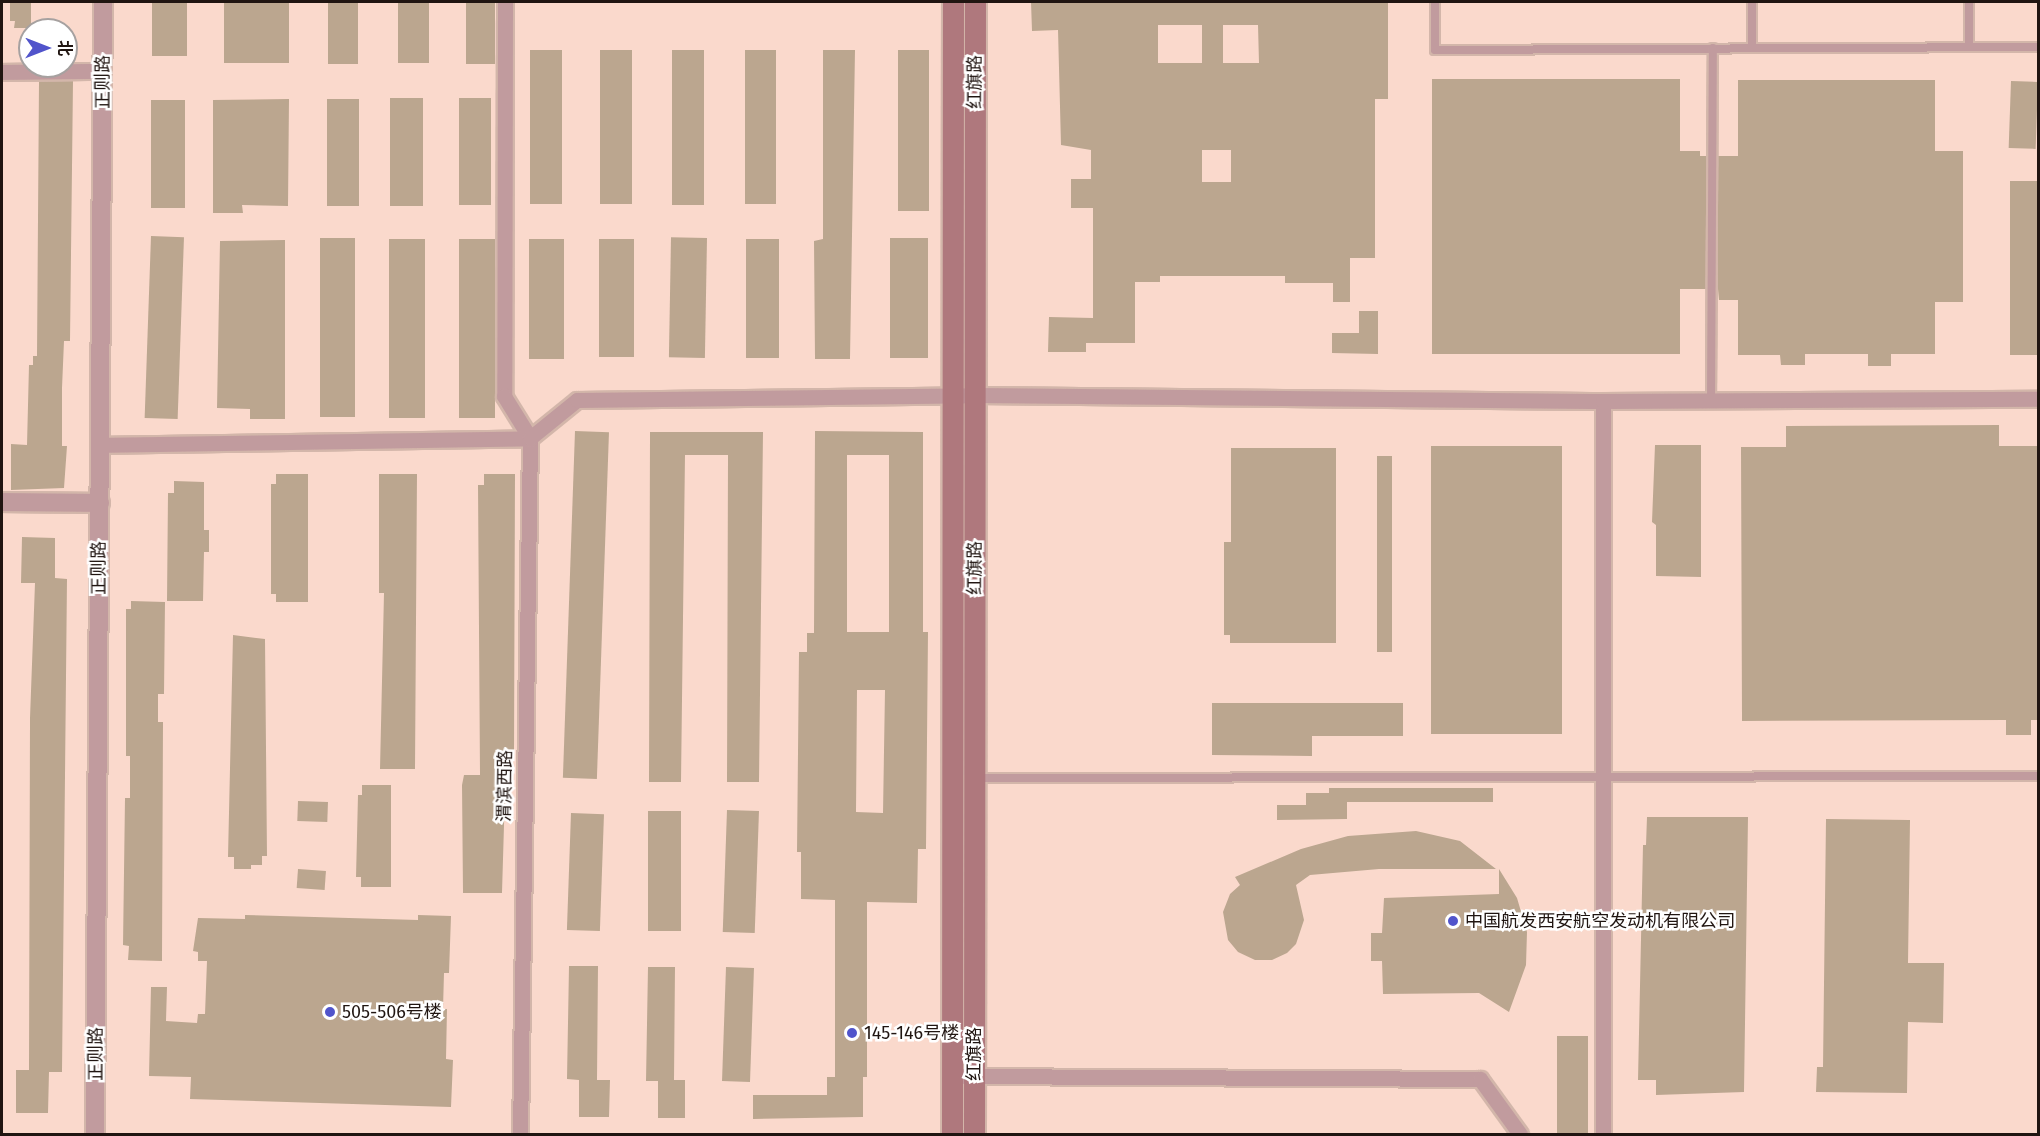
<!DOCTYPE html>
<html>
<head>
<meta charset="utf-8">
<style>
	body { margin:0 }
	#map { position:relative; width:2040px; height:1136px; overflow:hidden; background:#fad9cc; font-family:"Fira Sans","Noto Sans SC",sans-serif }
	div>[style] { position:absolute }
	.building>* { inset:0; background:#bba68f; transform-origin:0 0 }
	.roads { filter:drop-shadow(2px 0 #d3b6aa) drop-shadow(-2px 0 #d3b6aa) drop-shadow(0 2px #d3b6aa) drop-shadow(0 -2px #d3b6aa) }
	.service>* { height:8px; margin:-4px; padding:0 4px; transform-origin:4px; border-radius:4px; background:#c19b9e }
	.minor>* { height:15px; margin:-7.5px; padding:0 7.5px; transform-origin:7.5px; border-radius:7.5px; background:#c19b9e }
	.tertiary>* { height:18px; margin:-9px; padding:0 9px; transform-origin:9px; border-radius:9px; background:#c19b9e }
	.secondary>* { height:21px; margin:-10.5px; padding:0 10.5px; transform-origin:10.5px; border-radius:10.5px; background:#af787d }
	.dots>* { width:16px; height:16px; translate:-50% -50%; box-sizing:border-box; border:3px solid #fff; border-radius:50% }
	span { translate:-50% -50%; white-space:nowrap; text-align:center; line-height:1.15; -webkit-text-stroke:5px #fff; paint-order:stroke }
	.street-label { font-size:18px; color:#201511 }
	.poi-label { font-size:18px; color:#201511 }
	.left { translate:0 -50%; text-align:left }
	.frame { position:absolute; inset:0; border:3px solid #201511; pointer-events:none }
	.north { position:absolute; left:18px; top:18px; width:60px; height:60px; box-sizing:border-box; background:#fff; border:2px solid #a6a1a0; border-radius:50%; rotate:90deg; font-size:16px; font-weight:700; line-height:24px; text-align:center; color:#201511 }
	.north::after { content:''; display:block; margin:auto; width:21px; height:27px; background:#5154cb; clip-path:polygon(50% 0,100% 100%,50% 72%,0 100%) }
</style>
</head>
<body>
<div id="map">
	<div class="building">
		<i style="clip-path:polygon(10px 2px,31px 2px,31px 28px,14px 28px,15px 21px,10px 21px)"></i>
		<i style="left:152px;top:2px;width:35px;height:54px"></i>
		<i style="left:224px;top:2px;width:65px;height:61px"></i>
		<i style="left:328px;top:2px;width:30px;height:62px"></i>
		<i style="left:398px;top:2px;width:31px;height:61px"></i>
		<i style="left:466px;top:2px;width:29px;height:62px"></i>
		<i style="clip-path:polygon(evenodd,1031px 2px,1388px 2px,1388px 99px,1375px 99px,1375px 258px,1350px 258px,1350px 302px,1333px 302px,1333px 283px,1285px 283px,1285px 276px,1160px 276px,1160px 282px,1135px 282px,1135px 343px,1086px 343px,1086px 352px,1048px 352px,1049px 317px,1093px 318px,1093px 208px,1071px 208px,1071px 179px,1091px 179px,1091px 150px,1061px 145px,1058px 30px,1032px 31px,1031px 2px,1158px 25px,1202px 25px,1202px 63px,1158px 63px,1158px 25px,1031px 2px,1223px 25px,1258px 25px,1259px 63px,1223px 63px,1223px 25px,1031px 2px,1202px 150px,1231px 150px,1231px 182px,1202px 182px,1202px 150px)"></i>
		<i style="left:530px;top:50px;width:32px;height:154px"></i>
		<i style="left:600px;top:50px;width:32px;height:154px"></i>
		<i style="left:672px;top:50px;width:32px;height:155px"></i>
		<i style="left:745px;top:50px;width:31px;height:154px"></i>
		<i style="clip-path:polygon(823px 50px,855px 50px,850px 359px,815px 359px,814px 241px,823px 239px)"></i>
		<i style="left:898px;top:50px;width:31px;height:161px"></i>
		<i style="clip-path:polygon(1432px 79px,1680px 79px,1680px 151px,1700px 151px,1700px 156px,1706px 156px,1706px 289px,1680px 289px,1680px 354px,1432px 354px)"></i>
		<i style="clip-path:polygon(1738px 80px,1935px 80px,1935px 151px,1963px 151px,1963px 302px,1935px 302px,1935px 354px,1891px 354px,1891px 366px,1868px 366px,1868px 354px,1805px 354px,1805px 365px,1781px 365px,1780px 355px,1738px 355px,1738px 300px,1719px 300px,1718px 289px,1718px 156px,1738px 156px)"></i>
		<i style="clip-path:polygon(39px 81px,73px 81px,70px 341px,64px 341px,62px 388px,62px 446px,67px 446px,64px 488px,11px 490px,11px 444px,27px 445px,29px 365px,33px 365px,33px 356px,37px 356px)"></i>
		<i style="left:2011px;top:81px;width:27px;height:67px;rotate:2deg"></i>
		<i style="left:390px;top:98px;width:33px;height:108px"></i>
		<i style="left:459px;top:98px;width:32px;height:107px"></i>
		<i style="clip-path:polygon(289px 99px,288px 206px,242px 205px,243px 213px,213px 213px,213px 100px)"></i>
		<i style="left:327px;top:99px;width:32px;height:107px"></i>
		<i style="left:151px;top:100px;width:34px;height:108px"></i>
		<i style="left:2010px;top:181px;width:28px;height:174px"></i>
		<i style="left:151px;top:236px;width:33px;height:182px;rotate:2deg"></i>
		<i style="left:320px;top:238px;width:35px;height:179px"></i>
		<i style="left:707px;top:238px;width:120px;height:36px;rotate:91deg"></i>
		<i style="left:890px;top:238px;width:38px;height:120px"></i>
		<i style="left:389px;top:239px;width:36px;height:179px"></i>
		<i style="left:459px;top:239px;width:36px;height:179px"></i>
		<i style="left:529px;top:239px;width:35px;height:120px"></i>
		<i style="left:599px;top:239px;width:35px;height:118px"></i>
		<i style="left:746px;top:239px;width:33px;height:119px"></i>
		<i style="clip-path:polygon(285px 240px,285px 419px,250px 419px,250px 409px,217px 408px,220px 241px)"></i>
		<i style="clip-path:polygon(1359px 311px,1378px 311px,1378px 354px,1332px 353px,1332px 333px,1359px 333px)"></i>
		<i style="clip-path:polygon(1999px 425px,1999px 446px,2038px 446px,2038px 720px,2031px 720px,2031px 735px,2006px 735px,2006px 720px,1742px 721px,1741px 447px,1786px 447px,1786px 426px)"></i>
		<i style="left:575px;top:431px;width:34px;height:347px;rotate:2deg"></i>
		<i style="clip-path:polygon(evenodd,815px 431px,923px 432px,923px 632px,928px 632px,926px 849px,918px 849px,917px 903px,867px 902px,867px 1077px,863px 1077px,863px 1117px,753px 1119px,753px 1095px,827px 1095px,827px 1077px,835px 1077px,835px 900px,801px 899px,801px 852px,797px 852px,799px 652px,807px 652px,807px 633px,814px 633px,815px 431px,847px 455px,889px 455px,889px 632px,847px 632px,847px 455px,815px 431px,857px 690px,885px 690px,883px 813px,856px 812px,857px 690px)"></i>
		<i style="clip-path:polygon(650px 432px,763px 432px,759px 782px,727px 782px,728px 455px,685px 455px,681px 782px,649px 782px)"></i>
		<i style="clip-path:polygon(1655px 445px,1701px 445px,1701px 577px,1656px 576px,1656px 525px,1652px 522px)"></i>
		<i style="left:1431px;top:446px;width:131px;height:288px"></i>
		<i style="clip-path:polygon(1231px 448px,1336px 448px,1336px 643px,1230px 643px,1230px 635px,1224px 635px,1224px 542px,1231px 542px)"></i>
		<i style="left:1377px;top:456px;width:15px;height:196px"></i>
		<i style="clip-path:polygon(276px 474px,308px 474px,308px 602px,276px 602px,276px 594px,271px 594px,271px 484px,276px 484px)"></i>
		<i style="clip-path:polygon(379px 474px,417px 474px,415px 769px,380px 769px,384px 593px,379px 593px)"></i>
		<i style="clip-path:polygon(484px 474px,515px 474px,514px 758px,506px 758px,502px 893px,463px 893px,462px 785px,464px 775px,480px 775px,478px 485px,484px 485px)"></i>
		<i style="clip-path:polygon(174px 481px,204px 482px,204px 530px,209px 530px,209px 552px,204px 552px,203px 601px,167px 601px,168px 493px,174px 493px)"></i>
		<i style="clip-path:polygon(22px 537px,55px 538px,55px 578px,67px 579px,62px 1072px,49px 1072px,48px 1113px,16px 1113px,16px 1070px,29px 1070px,30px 718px,35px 583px,21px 583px)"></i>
		<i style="clip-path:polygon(131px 601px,165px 602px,164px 694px,158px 694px,158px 722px,163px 722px,162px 961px,128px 960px,129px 946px,123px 945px,125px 798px,130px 798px,130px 756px,126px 756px,126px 609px,131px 609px)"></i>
		<i style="clip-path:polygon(233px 635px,265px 639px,267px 856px,262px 856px,262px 865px,251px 865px,251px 869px,234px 869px,234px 857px,228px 857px)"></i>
		<i style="clip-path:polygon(1212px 703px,1403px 703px,1403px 736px,1312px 736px,1312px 756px,1212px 755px)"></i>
		<i style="clip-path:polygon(362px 785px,391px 785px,391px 887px,361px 887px,361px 877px,356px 877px,358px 795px,362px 795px)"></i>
		<i style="clip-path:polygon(1329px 788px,1493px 788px,1493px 802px,1347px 802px,1347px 819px,1277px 820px,1277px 805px,1306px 805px,1306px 793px,1329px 793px)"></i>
		<i style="left:298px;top:801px;width:30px;height:20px;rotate:2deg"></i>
		<i style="left:727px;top:810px;width:32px;height:122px;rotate:2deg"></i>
		<i style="left:648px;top:811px;width:33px;height:120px"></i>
		<i style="left:571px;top:813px;width:33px;height:117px;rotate:2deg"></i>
		<i style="clip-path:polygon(1647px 817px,1748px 817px,1744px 1092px,1656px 1095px,1656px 1080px,1638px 1080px,1643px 845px,1646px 845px)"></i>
		<i style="clip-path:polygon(1826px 819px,1910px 820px,1908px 963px,1944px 963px,1943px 1023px,1908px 1022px,1907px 1093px,1816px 1092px,1817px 1067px,1823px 1067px)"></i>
		<i style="clip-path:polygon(1416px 831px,1460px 841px,1496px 869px,1379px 869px,1310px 875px,1296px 885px,1304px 920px,1296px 944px,1287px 953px,1272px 960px,1255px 960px,1238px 952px,1228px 940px,1223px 912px,1230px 894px,1240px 885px,1235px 877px,1301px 849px,1348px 836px)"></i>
		<i style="left:298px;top:869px;width:28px;height:19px;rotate:4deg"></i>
		<i style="clip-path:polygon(1499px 869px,1517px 898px,1527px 932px,1526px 965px,1509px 1012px,1479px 993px,1383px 994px,1382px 961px,1371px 961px,1371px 933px,1382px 933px,1384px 898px,1499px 894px)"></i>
		<i style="clip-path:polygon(245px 915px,418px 920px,418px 915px,451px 916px,449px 973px,444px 973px,443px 1009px,447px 1009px,446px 1059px,453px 1060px,451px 1107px,190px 1099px,191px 1077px,149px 1076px,151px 987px,167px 987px,166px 1021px,197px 1023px,198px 1014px,205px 1014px,207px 961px,198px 961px,198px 952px,193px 951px,198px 918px,245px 919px)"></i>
		<i style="clip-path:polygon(569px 966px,598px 966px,597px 1080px,610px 1080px,609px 1117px,579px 1117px,579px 1080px,567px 1079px)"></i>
		<i style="clip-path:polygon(648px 967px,675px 967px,674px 1080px,685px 1080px,685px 1118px,658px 1118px,658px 1081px,646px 1081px)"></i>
		<i style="left:726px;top:967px;width:28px;height:114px;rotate:2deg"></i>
		<i style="left:1557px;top:1036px;width:31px;height:98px"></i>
	</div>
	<div class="roads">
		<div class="service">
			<i style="left:1435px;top:2px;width:48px;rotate:90deg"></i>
			<i style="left:1435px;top:50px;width:603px;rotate:-0.29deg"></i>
			<i style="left:1752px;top:2px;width:46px;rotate:90deg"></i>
			<i style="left:1969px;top:2px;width:45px;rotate:90deg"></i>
			<i style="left:1711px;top:401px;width:353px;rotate:-89.7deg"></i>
			<i style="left:976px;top:778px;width:1062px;rotate:-0.11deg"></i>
		</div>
		<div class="minor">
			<i style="left:505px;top:2px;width:394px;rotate:90.1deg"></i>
			<i style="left:504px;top:396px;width:49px;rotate:58.2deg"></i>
			<i style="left:530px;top:438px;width:696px;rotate:90.82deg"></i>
			<i style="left:2px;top:72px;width:101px;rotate:-0.6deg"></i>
			<i style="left:1603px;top:401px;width:733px;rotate:90deg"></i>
			<i style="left:100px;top:445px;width:430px;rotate:-0.9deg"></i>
			<i style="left:530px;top:438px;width:60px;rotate:-39deg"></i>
			<i style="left:577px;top:400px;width:398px;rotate:-0.7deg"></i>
			<i style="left:975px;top:395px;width:628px;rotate:0.55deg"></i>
			<i style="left:1603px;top:401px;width:435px;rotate:-0.3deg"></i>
			<i style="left:964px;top:1076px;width:516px;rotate:0.33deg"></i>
			<i style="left:1480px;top:1079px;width:68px;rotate:54deg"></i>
		</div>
		<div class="tertiary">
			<i style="left:2px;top:502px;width:98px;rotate:0.6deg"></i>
			<i style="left:95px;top:1134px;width:1132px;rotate:-89.6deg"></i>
		</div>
		<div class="secondary">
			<i style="left:952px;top:1134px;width:1132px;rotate:-89.95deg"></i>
			<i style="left:974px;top:1134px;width:1132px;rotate:-89.95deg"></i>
		</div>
	</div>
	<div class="dots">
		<i style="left:1453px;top:921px;background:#5154cb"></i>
		<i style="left:330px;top:1012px;background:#5154cb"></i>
		<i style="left:852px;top:1033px;background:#5154cb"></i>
	</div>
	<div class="street-label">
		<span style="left:103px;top:82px;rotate:-90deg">正则路</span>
		<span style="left:975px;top:82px;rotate:-90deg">红旗路</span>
		<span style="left:99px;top:568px;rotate:-90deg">正则路</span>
		<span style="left:975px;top:568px;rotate:-90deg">红旗路</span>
		<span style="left:505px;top:786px;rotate:-89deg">渭滨西路</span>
		<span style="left:96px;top:1054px;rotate:-90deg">正则路</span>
		<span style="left:974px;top:1054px;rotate:-90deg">红旗路</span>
	</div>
	<div class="poi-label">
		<span class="left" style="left:1465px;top:921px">中国航发西安航空发动机有限公司</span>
		<span class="left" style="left:342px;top:1012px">505-506号楼</span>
		<span class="left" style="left:864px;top:1033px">145-146号楼</span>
	</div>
	<div class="frame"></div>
	<div class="north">北</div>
</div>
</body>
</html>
